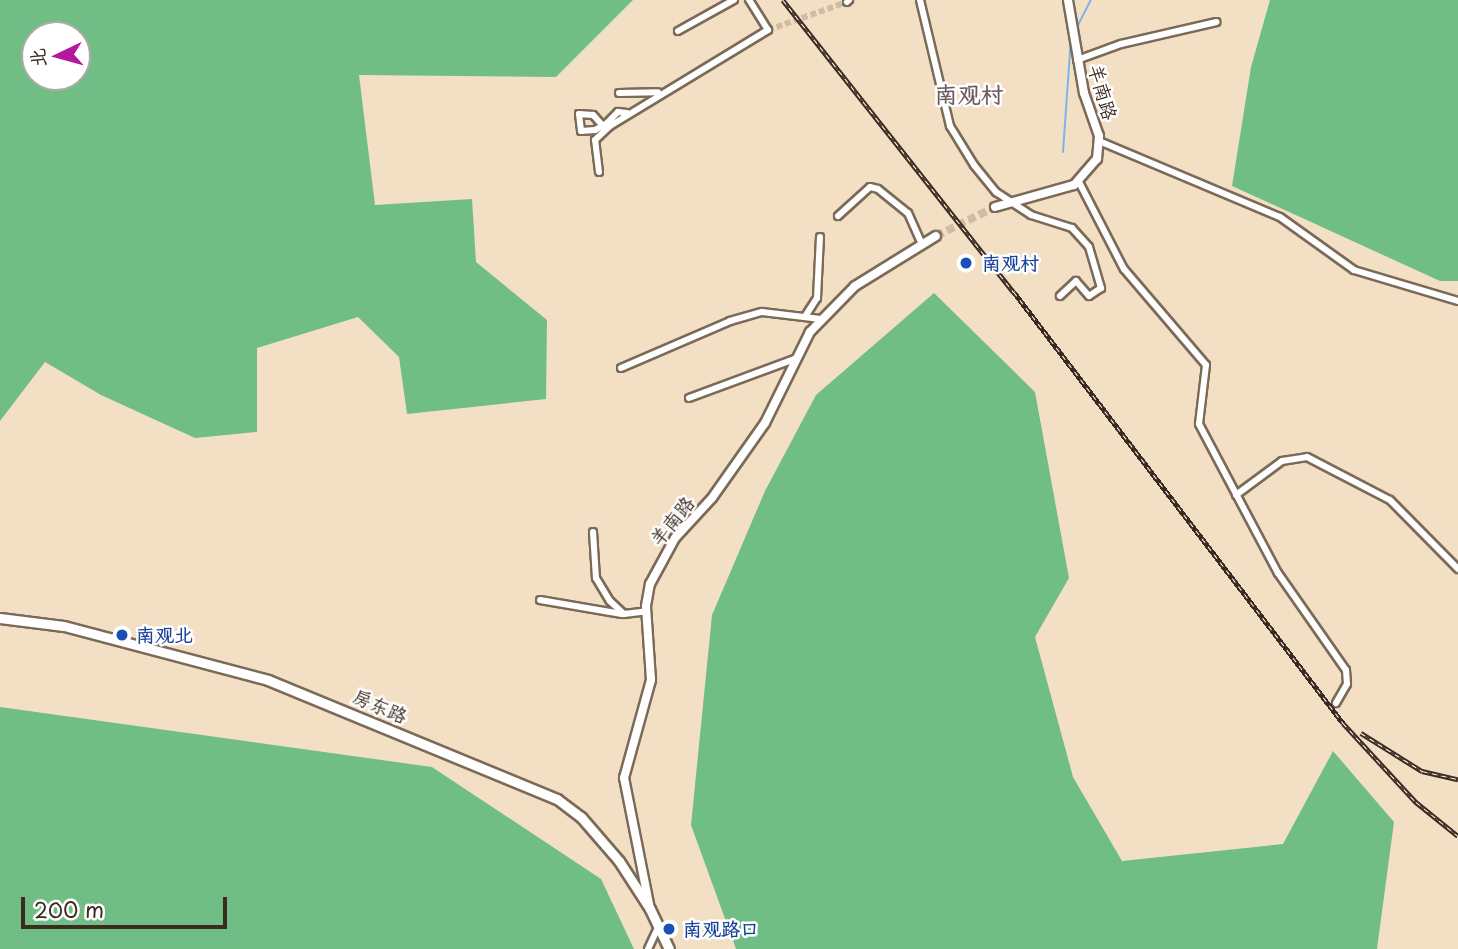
<!DOCTYPE html>
<html>
<head>
<meta charset="utf-8">
<style>
	body { margin:0 }
	#map { position:relative; width:1458px; height:949px; overflow:hidden; background:#f3e0c4; font-family:"Playpen Sans","LXGW WenKai TC",sans-serif }
	div>[style] { position:absolute }
	.forest>* { inset:0; background:#70be86 }
	.stream>* { height:2px; margin:-1px; padding:0 1px; transform-origin:1px; border-radius:1px; background:#7bb5ec }
	.minor-tunnel>* { height:6px; margin-top:-3px; transform-origin:0; background:repeating-linear-gradient(90deg,#cebca3 0 6px,transparent 0 9px) }
	.tertiary-tunnel>* { height:8px; margin-top:-4px; transform-origin:0; background:repeating-linear-gradient(90deg,#cebca3 0 8px,transparent 0 12px) }
	.roads { filter:drop-shadow(2px 0 #7b6a58) drop-shadow(-2px 0 #7b6a58) drop-shadow(0 2px #7b6a58) drop-shadow(0 -2px #7b6a58) }
	.minor>* { height:6px; margin:-3px; padding:0 3px; transform-origin:3px; border-radius:3px; background:#fff }
	.tertiary>* { height:8px; margin:-4px; padding:0 4px; transform-origin:4px; border-radius:4px; background:#fff }
	.secondary>* { height:9px; margin:-4.5px; padding:0 4.5px; transform-origin:4.5px; border-radius:4.5px; background:#fff }
	.rail>* { height:4.5px; margin-top:-2.25px; transform-origin:0; background:repeating-linear-gradient(90deg,#fff 0 5px,#3b2a1e 0 10px); box-sizing:border-box; border-block:2px solid #3b2a1e }
	.dots>* { width:19px; height:19px; translate:-50% -50%; box-sizing:border-box; border:4px solid #fff; border-radius:50% }
	span { translate:-50% -50%; white-space:nowrap; text-align:center; line-height:1.15; -webkit-text-stroke:5px #fff; paint-order:stroke }
	.street-label { font-size:19px; color:#3b2a1e }
	.transit-label { font-size:19px; color:#164399; font-weight:700 }
	.left { translate:0 -50%; text-align:left }
	.quarter-label { font-size:23px; color:#6d5a60; font-weight:700 }
	.north { position:absolute; left:21px; top:21px; width:70px; height:70px; box-sizing:border-box; background:#fff; border:2px solid #b1aaa5; border-radius:50%; rotate:265deg; font-size:19px; font-weight:700; line-height:28px; text-align:center; color:#3b2a1e }
	.north::after { content:''; display:block; margin:auto; width:24px; height:32px; background:#b5179e; clip-path:polygon(50% 0,100% 100%,50% 72%,0 100%) }
	.scale { position:absolute; left:21px; top:897px; width:206px; height:32px; box-sizing:border-box; border:4px solid #3b2a1e; border-top:0; padding-left:9px; font-size:21px; line-height:24px; white-space:nowrap; color:#3b2a1e; -webkit-text-stroke:5px #fff; paint-order:stroke }
</style>
</head>
<body>
<div id="map">
	<div class="forest">
		<i style="clip-path:polygon(evenodd,0 0,633px 0,556px 77px,359px 75px,375px 205px,472px 199px,476px 262px,547px 320px,546px 399px,407px 414px,399px 357px,358px 317px,257px 348px,257px 432px,195px 438px,101px 395px,45px 362px,0 421px,0 0,35px 35px,77px 35px,77px 77px,35px 77px,35px 35px)"></i>
		<i style="clip-path:polygon(1270px 0,1458px 0,1458px 281px,1440px 281px,1232px 186px,1251px 67px)"></i>
		<i style="clip-path:polygon(934px 293px,1035px 392px,1069px 578px,1035px 637px,1073px 777px,1122px 861px,1283px 844px,1333px 751px,1394px 822px,1377px 949px,736px 949px,691px 825px,712px 615px,765px 491px,816px 395px)"></i>
		<i style="clip-path:polygon(0 707px,432px 767px,601px 879px,634px 949px,0 949px)"></i>
	</div>
	<div class="stream">
		<i style="left:1077px;top:27px;width:30px;rotate:-63deg"></i>
		<i style="left:1063px;top:152px;width:114px;rotate:-86deg"></i>
	</div>
	<div class="minor-tunnel">
		<i style="left:768px;top:30px;width:84px;rotate:-19.5deg"></i>
	</div>
	<div class="tertiary-tunnel">
		<i style="left:936px;top:236px;width:66px;rotate:-26.2deg"></i>
	</div>
	<div class="roads">
		<div class="minor">
			<i style="left:920px;top:0;width:130px;rotate:76.6deg"></i>
			<i style="left:950px;top:126px;width:46px;rotate:58.4deg"></i>
			<i style="left:974px;top:165px;width:35px;rotate:51deg"></i>
			<i style="left:996px;top:192px;width:42px;rotate:33.3deg"></i>
			<i style="left:1031px;top:215px;width:43px;rotate:17.6deg"></i>
			<i style="left:1072px;top:228px;width:25px;rotate:48deg"></i>
			<i style="left:1089px;top:247px;width:43px;rotate:73.7deg"></i>
			<i style="left:1101px;top:288px;width:14px;rotate:146deg"></i>
			<i style="left:1089px;top:296px;width:20px;rotate:-131deg"></i>
			<i style="left:1076px;top:281px;width:22px;rotate:137deg"></i>
			<i style="left:847px;top:2px;width:3px;rotate:-45deg"></i>
			<i style="left:678px;top:31px;width:64px;rotate:-29deg"></i>
			<i style="left:1077px;top:60px;width:47px;rotate:-20deg"></i>
			<i style="left:1121px;top:44px;width:98px;rotate:-13deg"></i>
			<i style="left:619px;top:93px;width:39px;rotate:-1deg"></i>
			<i style="left:603px;top:126px;width:15px;rotate:-132deg"></i>
			<i style="left:593px;top:115px;width:14px;rotate:-176deg"></i>
			<i style="left:579px;top:114px;width:17px;rotate:83deg"></i>
			<i style="left:581px;top:131px;width:14px;rotate:-4deg"></i>
			<i style="left:595px;top:130px;width:9px;rotate:-27deg"></i>
			<i style="left:603px;top:126px;width:4px;rotate:-34deg"></i>
			<i style="left:606px;top:124px;width:17px;rotate:-45deg"></i>
			<i style="left:618px;top:112px;width:9px;rotate:6deg"></i>
			<i style="left:1099px;top:141px;width:196px;rotate:22.8deg"></i>
			<i style="left:1280px;top:217px;width:91px;rotate:35.6deg"></i>
			<i style="left:1354px;top:270px;width:109px;rotate:16.6deg"></i>
			<i style="left:599px;top:172px;width:32px;rotate:-97deg"></i>
			<i style="left:595px;top:140px;width:21px;rotate:-43deg"></i>
			<i style="left:610px;top:126px;width:185px;rotate:-31.3deg"></i>
			<i style="left:768px;top:30px;width:36px;rotate:-122deg"></i>
			<i style="left:1079px;top:182px;width:98px;rotate:62.7deg"></i>
			<i style="left:1124px;top:269px;width:126px;rotate:49.5deg"></i>
			<i style="left:1206px;top:365px;width:59px;rotate:96.8deg"></i>
			<i style="left:1199px;top:424px;width:169px;rotate:62.1deg"></i>
			<i style="left:1278px;top:573px;width:118px;rotate:55deg"></i>
			<i style="left:1346px;top:670px;width:14px;rotate:86deg"></i>
			<i style="left:1347px;top:684px;width:22px;rotate:120deg"></i>
			<i style="left:838px;top:216px;width:43px;rotate:-42.2deg"></i>
			<i style="left:870px;top:187px;width:8px;rotate:14deg"></i>
			<i style="left:878px;top:189px;width:38px;rotate:39deg"></i>
			<i style="left:908px;top:213px;width:35px;rotate:66deg"></i>
			<i style="left:806px;top:315px;width:20px;rotate:-57deg"></i>
			<i style="left:817px;top:298px;width:61px;rotate:-87.2deg"></i>
			<i style="left:621px;top:368px;width:119px;rotate:-23.3deg"></i>
			<i style="left:730px;top:321px;width:33px;rotate:-16deg"></i>
			<i style="left:762px;top:312px;width:59px;rotate:6.8deg"></i>
			<i style="left:689px;top:398px;width:115px;rotate:-20.3deg"></i>
			<i style="left:1236px;top:495px;width:57px;rotate:-36.5deg"></i>
			<i style="left:1282px;top:461px;width:25px;rotate:-9deg"></i>
			<i style="left:1307px;top:457px;width:93px;rotate:27.4deg"></i>
			<i style="left:1390px;top:500px;width:97px;rotate:45.4deg"></i>
			<i style="left:593px;top:532px;width:46px;rotate:86.3deg"></i>
			<i style="left:596px;top:578px;width:27px;rotate:59deg"></i>
			<i style="left:610px;top:601px;width:19px;rotate:43deg"></i>
			<i style="left:624px;top:614px;width:23px;rotate:-7deg"></i>
			<i style="left:540px;top:600px;width:83px;rotate:9.7deg"></i>
			<i style="left:648px;top:949px;width:26px;rotate:-65deg"></i>
		</div>
		<div class="tertiary">
			<i style="left:995px;top:207px;width:82px;rotate:-15.6deg"></i>
			<i style="left:1074px;top:185px;width:35px;rotate:-49deg"></i>
			<i style="left:1097px;top:159px;width:23px;rotate:-85deg"></i>
			<i style="left:1099px;top:136px;width:46px;rotate:-109.2deg"></i>
			<i style="left:1084px;top:93px;width:94px;rotate:-99.8deg"></i>
			<i style="left:650px;top:909px;width:134px;rotate:-101.2deg"></i>
			<i style="left:624px;top:778px;width:102px;rotate:-74.6deg"></i>
			<i style="left:651px;top:680px;width:74px;rotate:-93.9deg"></i>
			<i style="left:646px;top:606px;width:22px;rotate:-80deg"></i>
			<i style="left:650px;top:584px;width:52px;rotate:-61.5deg"></i>
			<i style="left:675px;top:538px;width:54px;rotate:-47.2deg"></i>
			<i style="left:712px;top:498px;width:92px;rotate:-54.8deg"></i>
			<i style="left:765px;top:423px;width:102px;rotate:-63.7deg"></i>
			<i style="left:810px;top:332px;width:64px;rotate:-45.6deg"></i>
			<i style="left:855px;top:286px;width:95px;rotate:-31.7deg"></i>
		</div>
		<div class="secondary">
			<i style="left:0;top:618px;width:64px;rotate:7.1deg"></i>
			<i style="left:64px;top:626px;width:211px;rotate:14.8deg"></i>
			<i style="left:268px;top:680px;width:313px;rotate:22.4deg"></i>
			<i style="left:557px;top:799px;width:30px;rotate:37deg"></i>
			<i style="left:581px;top:817px;width:58px;rotate:49.2deg"></i>
			<i style="left:619px;top:861px;width:57px;rotate:57.1deg"></i>
			<i style="left:650px;top:909px;width:44px;rotate:64.6deg"></i>
		</div>
	</div>
	<div class="rail">
		<i style="left:783px;top:0;width:372px;rotate:51.7deg"></i>
		<i style="left:1014px;top:292px;width:542px;rotate:52.64deg"></i>
		<i style="left:1343px;top:723px;width:108px;rotate:47.3deg"></i>
		<i style="left:1416px;top:802px;width:54px;rotate:39deg"></i>
		<i style="left:1361px;top:733px;width:72px;rotate:31.9deg"></i>
		<i style="left:1422px;top:771px;width:37px;rotate:13deg"></i>
	</div>
	<div class="dots">
		<i style="left:966px;top:263px;background:#1a4fb4"></i>
		<i style="left:122px;top:635px;background:#1a4fb4"></i>
		<i style="left:669px;top:929px;background:#1a4fb4"></i>
	</div>
	<div class="street-label">
		<span style="left:1103px;top:92px;rotate:74deg">羊南路</span>
		<span style="left:672px;top:521px;rotate:-51deg">羊南路</span>
		<span style="left:380px;top:706px;rotate:23deg">房东路</span>
	</div>
	<div class="transit-label">
		<span class="left" style="left:982px;top:263px">南观村</span>
		<span class="left" style="left:136px;top:635px">南观北</span>
		<span class="left" style="left:683px;top:929px">南观路口</span>
	</div>
	<div class="quarter-label">
		<span style="left:969px;top:94px">南观村</span>
	</div>
	<div class="north">北</div>
	<div class="scale">200 m</div>
</div>
</body>
</html>
